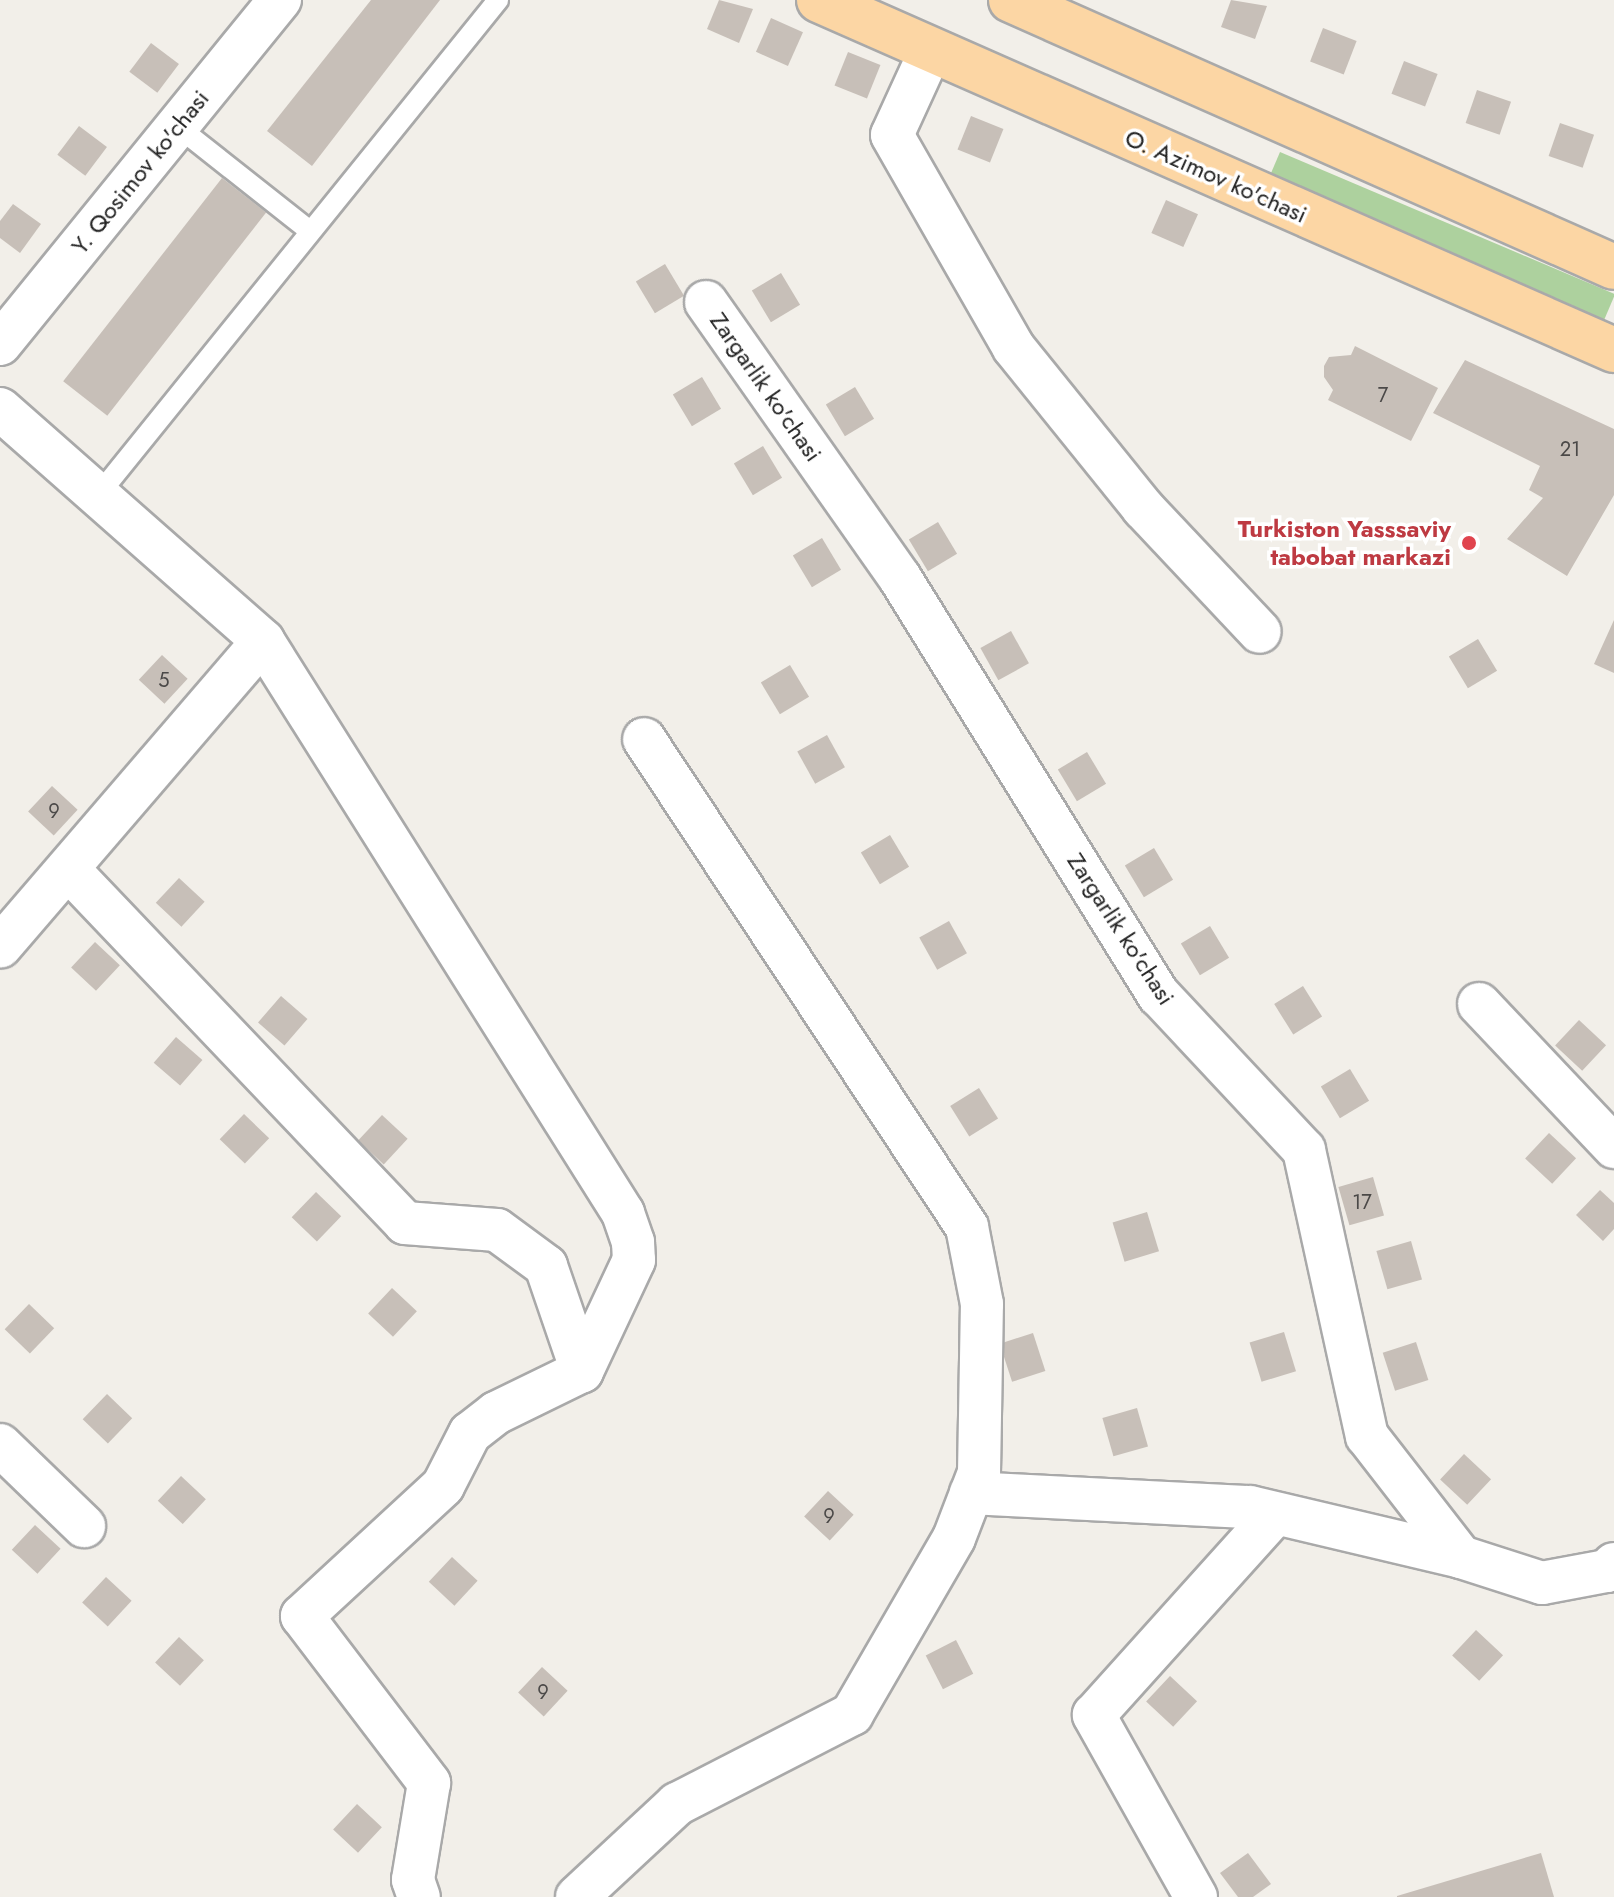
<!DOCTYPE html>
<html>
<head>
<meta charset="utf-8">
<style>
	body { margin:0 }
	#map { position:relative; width:1614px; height:1897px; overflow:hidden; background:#f2efe9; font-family:Jost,sans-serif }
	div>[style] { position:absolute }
	.forest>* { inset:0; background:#add19e; transform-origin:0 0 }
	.building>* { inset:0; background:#c7bfb8; transform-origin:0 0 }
	.roads { filter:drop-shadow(2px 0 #a9a9a9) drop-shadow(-2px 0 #a9a9a9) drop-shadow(0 2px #a9a9a9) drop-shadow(0 -2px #a9a9a9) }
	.lane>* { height:20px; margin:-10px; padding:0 10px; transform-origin:10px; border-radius:10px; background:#fff }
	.street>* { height:42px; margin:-21px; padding:0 21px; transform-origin:21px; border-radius:21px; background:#fff }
	.primary>* { height:44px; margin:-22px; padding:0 22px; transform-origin:22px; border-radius:22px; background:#fcd6a4 }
	.dots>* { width:22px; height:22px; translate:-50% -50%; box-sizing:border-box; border:4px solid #fff; border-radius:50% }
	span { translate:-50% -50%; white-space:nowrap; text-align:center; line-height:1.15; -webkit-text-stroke:7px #fff; paint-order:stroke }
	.number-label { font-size:20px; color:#4b4948 }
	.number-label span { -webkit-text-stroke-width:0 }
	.street-label { font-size:24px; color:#222 }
	.health-label { font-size:24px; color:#be3a42; font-weight:700 }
	.right { translate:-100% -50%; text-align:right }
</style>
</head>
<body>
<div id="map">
	<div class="forest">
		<i style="left:1280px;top:152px;width:364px;height:33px;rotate:23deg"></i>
	</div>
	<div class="building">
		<i style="clip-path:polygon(371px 0,440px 0,312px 166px,267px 131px)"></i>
		<i style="clip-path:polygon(719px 0,753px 9px,739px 43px,707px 29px)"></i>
		<i style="clip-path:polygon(1231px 0,1267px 6px,1255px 39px,1221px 27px)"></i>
		<i style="left:771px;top:18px;width:35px;height:37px;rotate:24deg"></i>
		<i style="left:1323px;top:28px;width:36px;height:36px;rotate:21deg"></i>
		<i style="left:151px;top:43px;width:35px;height:36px;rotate:37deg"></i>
		<i style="left:848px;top:52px;width:35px;height:36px;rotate:22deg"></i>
		<i style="left:1404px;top:61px;width:36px;height:35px;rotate:21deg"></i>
		<i style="left:1477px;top:90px;width:36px;height:35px;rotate:19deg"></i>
		<i style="left:971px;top:116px;width:35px;height:36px;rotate:22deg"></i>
		<i style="left:1560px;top:123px;width:36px;height:35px;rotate:19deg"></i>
		<i style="left:79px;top:126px;width:35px;height:36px;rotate:37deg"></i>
		<i style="left:222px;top:178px;width:56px;height:258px;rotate:38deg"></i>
		<i style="left:1166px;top:200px;width:35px;height:36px;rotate:24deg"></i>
		<i style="clip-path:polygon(13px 204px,41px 224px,20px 253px,0 238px,0 221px)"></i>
		<i style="left:665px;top:264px;width:37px;height:34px;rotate:59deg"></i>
		<i style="left:781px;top:273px;width:37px;height:34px;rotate:59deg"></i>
		<i style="clip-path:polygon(1355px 346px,1438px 388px,1411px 441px,1328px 400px,1333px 390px,1324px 377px,1324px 366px,1329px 357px,1351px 355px)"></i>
		<i style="clip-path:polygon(1465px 360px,1614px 429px,1614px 495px,1567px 576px,1507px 539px,1543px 498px,1529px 490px,1540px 466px,1433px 413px)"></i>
		<i style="left:702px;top:377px;width:37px;height:34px;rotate:59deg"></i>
		<i style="left:855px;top:387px;width:37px;height:34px;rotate:59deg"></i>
		<i style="left:763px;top:446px;width:37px;height:34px;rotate:59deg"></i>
		<i style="left:938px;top:522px;width:37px;height:34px;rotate:59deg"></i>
		<i style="left:822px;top:538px;width:37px;height:34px;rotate:59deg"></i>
		<i style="clip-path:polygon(1614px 620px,1614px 673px,1594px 664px)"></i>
		<i style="left:1011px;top:631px;width:37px;height:35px;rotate:61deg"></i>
		<i style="left:1478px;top:639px;width:37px;height:34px;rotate:59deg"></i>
		<i style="left:162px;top:655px;width:35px;height:34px;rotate:43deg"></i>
		<i style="left:790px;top:665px;width:37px;height:34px;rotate:59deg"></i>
		<i style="left:827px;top:735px;width:37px;height:34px;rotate:61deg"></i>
		<i style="left:1087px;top:752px;width:37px;height:34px;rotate:59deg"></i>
		<i style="left:52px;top:786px;width:35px;height:35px;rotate:43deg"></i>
		<i style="left:890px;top:835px;width:37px;height:34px;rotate:59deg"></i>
		<i style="left:1154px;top:848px;width:37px;height:34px;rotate:59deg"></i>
		<i style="left:179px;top:878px;width:35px;height:34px;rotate:43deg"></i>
		<i style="left:949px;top:921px;width:37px;height:34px;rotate:61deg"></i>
		<i style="left:1210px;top:926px;width:37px;height:34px;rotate:59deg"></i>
		<i style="left:95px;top:942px;width:34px;height:35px;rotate:43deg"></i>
		<i style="left:1303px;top:986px;width:36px;height:34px;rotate:58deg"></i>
		<i style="left:281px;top:996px;width:35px;height:35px;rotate:41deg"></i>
		<i style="left:1579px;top:1020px;width:37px;height:35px;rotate:43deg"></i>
		<i style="left:176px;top:1037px;width:35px;height:34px;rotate:41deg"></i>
		<i style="left:1350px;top:1069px;width:37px;height:34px;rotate:59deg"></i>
		<i style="left:979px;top:1088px;width:36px;height:34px;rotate:58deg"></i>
		<i style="left:244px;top:1114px;width:35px;height:35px;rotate:44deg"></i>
		<i style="left:382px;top:1115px;width:35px;height:35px;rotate:43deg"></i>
		<i style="left:1549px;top:1133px;width:37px;height:35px;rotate:43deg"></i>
		<i style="left:1373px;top:1177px;width:40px;height:36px;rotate:74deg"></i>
		<i style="clip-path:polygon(1600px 1190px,1614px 1203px,1614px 1229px,1603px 1241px,1576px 1215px)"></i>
		<i style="left:316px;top:1192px;width:35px;height:35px;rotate:44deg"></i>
		<i style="left:1147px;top:1212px;width:41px;height:36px;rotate:73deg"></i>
		<i style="left:1411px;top:1241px;width:40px;height:36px;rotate:74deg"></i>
		<i style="left:392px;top:1288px;width:34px;height:35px;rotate:43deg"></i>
		<i style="left:29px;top:1304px;width:35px;height:35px;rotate:44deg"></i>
		<i style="left:1284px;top:1332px;width:41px;height:36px;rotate:73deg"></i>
		<i style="left:1033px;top:1333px;width:40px;height:35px;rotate:72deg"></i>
		<i style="left:1416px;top:1342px;width:40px;height:35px;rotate:72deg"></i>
		<i style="left:107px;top:1394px;width:35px;height:35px;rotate:44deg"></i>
		<i style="left:1137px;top:1408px;width:40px;height:36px;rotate:74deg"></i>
		<i style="left:1464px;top:1454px;width:37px;height:35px;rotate:43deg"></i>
		<i style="left:181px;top:1476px;width:34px;height:34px;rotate:43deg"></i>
		<i style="left:828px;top:1491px;width:35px;height:35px;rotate:43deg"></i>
		<i style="left:35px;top:1525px;width:35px;height:34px;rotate:43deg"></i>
		<i style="left:452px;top:1557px;width:35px;height:34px;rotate:43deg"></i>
		<i style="left:106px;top:1577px;width:35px;height:35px;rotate:43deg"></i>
		<i style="left:1476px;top:1630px;width:37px;height:35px;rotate:43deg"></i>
		<i style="left:179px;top:1637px;width:34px;height:35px;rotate:43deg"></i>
		<i style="left:956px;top:1640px;width:38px;height:34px;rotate:63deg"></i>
		<i style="left:542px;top:1667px;width:35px;height:35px;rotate:43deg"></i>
		<i style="left:1170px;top:1676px;width:37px;height:35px;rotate:43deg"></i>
		<i style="left:357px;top:1804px;width:34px;height:35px;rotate:43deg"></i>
		<i style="clip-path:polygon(1248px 1853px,1271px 1884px,1253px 1897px,1238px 1897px,1220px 1873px)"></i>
		<i style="clip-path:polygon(1541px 1853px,1554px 1897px,1397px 1897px,1397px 1896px)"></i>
	</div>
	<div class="roads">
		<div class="lane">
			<i style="left:177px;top:126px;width:169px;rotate:38.3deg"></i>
			<i style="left:99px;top:494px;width:635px;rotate:-51.07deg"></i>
		</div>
		<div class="street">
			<i style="left:930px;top:52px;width:91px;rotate:114.6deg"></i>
			<i style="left:892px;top:135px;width:245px;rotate:60.2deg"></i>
			<i style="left:1014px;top:348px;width:206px;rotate:51.1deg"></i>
			<i style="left:1143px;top:508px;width:170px;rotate:46.7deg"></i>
			<i style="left:706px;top:302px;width:337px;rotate:54.9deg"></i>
			<i style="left:900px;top:578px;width:491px;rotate:58.2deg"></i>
			<i style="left:1159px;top:995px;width:212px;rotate:46.9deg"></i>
			<i style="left:1304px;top:1150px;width:293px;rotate:77.6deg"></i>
			<i style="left:1367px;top:1436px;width:153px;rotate:52.2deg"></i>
			<i style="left:1461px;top:1557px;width:85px;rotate:17.8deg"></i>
			<i style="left:1542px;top:1583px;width:66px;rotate:-10.5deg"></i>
			<i style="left:1607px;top:1571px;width:10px;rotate:-45deg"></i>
			<i style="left:0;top:344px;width:444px;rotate:-50.9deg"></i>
			<i style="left:0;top:409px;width:351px;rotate:41.4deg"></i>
			<i style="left:263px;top:641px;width:403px;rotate:130.7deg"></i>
			<i style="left:263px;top:641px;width:676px;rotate:57.81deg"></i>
			<i style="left:623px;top:1213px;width:31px;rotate:71deg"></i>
			<i style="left:633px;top:1242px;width:18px;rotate:87deg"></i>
			<i style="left:634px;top:1260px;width:123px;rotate:115.1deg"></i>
			<i style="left:582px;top:1371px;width:96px;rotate:154deg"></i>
			<i style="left:496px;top:1413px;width:33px;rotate:142deg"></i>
			<i style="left:470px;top:1433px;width:59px;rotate:117deg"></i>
			<i style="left:443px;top:1486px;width:192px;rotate:137.3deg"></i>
			<i style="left:302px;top:1616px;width:210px;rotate:52.7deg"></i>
			<i style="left:429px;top:1783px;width:98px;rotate:99.4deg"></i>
			<i style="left:413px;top:1880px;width:18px;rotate:71deg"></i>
			<i style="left:68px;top:869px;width:489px;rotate:46.4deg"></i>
			<i style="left:405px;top:1223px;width:92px;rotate:4.4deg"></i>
			<i style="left:497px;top:1230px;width:61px;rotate:36.3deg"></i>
			<i style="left:546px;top:1266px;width:111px;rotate:71.1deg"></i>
			<i style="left:1479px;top:1004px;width:197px;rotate:46.6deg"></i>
			<i style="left:0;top:1445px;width:117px;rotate:44deg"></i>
			<i style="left:971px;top:1493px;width:279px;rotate:2.9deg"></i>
			<i style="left:1250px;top:1507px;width:217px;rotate:13.3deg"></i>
			<i style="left:577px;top:1897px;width:137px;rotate:-42.9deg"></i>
			<i style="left:677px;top:1804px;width:197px;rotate:-27.2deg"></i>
			<i style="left:852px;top:1714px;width:203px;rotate:-59.9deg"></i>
			<i style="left:954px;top:1538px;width:70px;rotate:-69deg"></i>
			<i style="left:979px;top:1473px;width:169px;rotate:-89deg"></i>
			<i style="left:982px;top:1304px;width:78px;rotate:-101deg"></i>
			<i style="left:967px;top:1227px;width:585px;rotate:-123.5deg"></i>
			<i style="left:1196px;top:1897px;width:209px;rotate:-119.3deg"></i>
			<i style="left:1094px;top:1715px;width:270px;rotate:-48deg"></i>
		</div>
		<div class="primary">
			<i style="left:819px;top:0;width:869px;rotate:23.76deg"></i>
			<i style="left:1011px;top:0;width:659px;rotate:23.88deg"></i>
		</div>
	</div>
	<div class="dots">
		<i style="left:1469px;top:543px;background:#e0444e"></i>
	</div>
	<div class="number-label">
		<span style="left:1383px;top:395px">7</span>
		<span style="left:1570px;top:449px">21</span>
		<span style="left:164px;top:680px">5</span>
		<span style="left:54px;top:811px">9</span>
		<span style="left:1362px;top:1202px">17</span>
		<span style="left:829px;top:1516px">9</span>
		<span style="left:543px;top:1692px">9</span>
	</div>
	<div class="street-label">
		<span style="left:140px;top:172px;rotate:-51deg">Y. Qosimov ko'chasi</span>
		<span style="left:1216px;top:176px;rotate:24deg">O. Azimov ko'chasi</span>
		<span style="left:766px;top:387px;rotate:55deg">Zargarlik ko'chasi</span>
		<span style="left:1121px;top:929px;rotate:57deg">Zargarlik ko'chasi</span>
	</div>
	<div class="health-label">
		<span class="right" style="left:1451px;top:543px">Turkiston Yasssaviy<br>tabobat markazi</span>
	</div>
</div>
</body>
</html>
